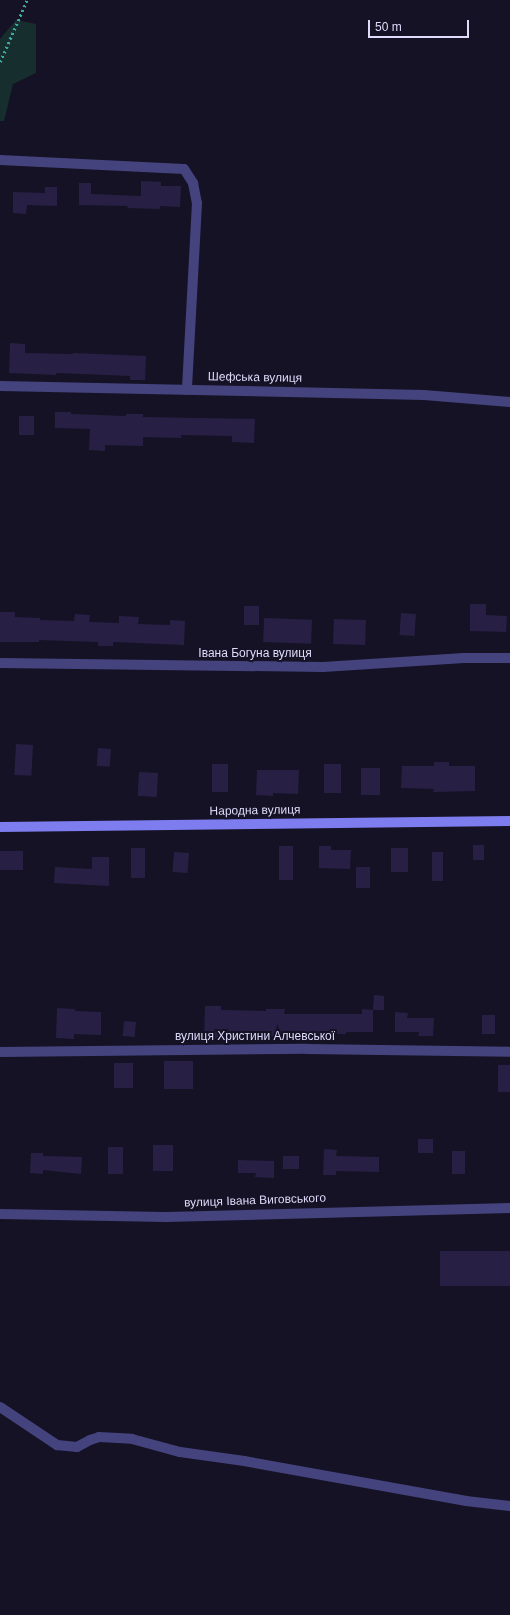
<!DOCTYPE html>
<html>
<head>
<meta charset="utf-8">
<style>
	body { margin:0 }
	#map { position:relative; width:510px; height:1615px; overflow:hidden; background:#151225; font-family:Arial,sans-serif }
	div>[style] { position:absolute }
	.green>* { inset:0; background:#162e2d }
	.building>* { inset:0; background:#272044; transform-origin:0 0 }
	.path>* { height:2.5px; margin-top:-1.25px; transform-origin:0; background:repeating-linear-gradient(90deg,#3eaba2 0 2px,transparent 0 5px) }
	.street>* { height:10px; margin:-5px; padding:0 5px; transform-origin:5px; border-radius:5px; background:#44437e }
	.secondary>* { height:10px; margin:-5px; padding:0 5px; transform-origin:5px; border-radius:5px; background:#7e7def }
	span { translate:-50% -50%; white-space:nowrap; text-align:center; line-height:1.15; -webkit-text-stroke:4px #151225; paint-order:stroke }
	.street-label { font-size:12px; color:#dedbfb }
	.scale { position:absolute; left:368px; top:20px; width:101px; height:18px; box-sizing:border-box; border:2px solid #dedbfb; border-top:0; padding-left:5px; font-size:12px; line-height:14px; white-space:nowrap; color:#dedbfb; -webkit-text-stroke:3px #151225; paint-order:stroke }
</style>
</head>
<body>
<div id="map">
	<div class="green">
		<i style="clip-path:polygon(16px 20px,36px 24px,36px 73px,13px 84px,4px 121px,0 121px,0 39px)"></i>
	</div>
	<div class="building">
		<i style="clip-path:polygon(141px 181px,161px 182px,161px 186px,181px 186px,180px 207px,160px 206px,160px 209px,127px 208px,128px 206px,79px 205px,79px 183px,91px 183px,91px 194px,141px 196px)"></i>
		<i style="clip-path:polygon(45px 187px,57px 187px,57px 206px,27px 205px,26px 214px,13px 213px,13px 192px,45px 193px)"></i>
		<i style="clip-path:polygon(10px 343px,25px 344px,25px 353px,73px 354px,73px 353px,146px 356px,145px 380px,130px 380px,130px 376px,56px 373px,56px 375px,9px 373px)"></i>
		<i style="clip-path:polygon(55px 412px,71px 412px,71px 414px,126px 416px,126px 414px,143px 414px,143px 417px,255px 419px,254px 443px,232px 442px,232px 436px,181px 435px,181px 438px,143px 437px,143px 446px,105px 445px,105px 451px,89px 450px,90px 429px,55px 428px)"></i>
		<i style="left:19px;top:416px;width:15px;height:19px"></i>
		<i style="clip-path:polygon(470px 604px,486px 604px,486px 615px,507px 616px,506px 632px,470px 631px)"></i>
		<i style="left:244px;top:606px;width:15px;height:19px"></i>
		<i style="clip-path:polygon(0 612px,15px 612px,15px 617px,40px 618px,40px 620px,74px 621px,75px 614px,90px 615px,89px 622px,119px 623px,119px 616px,139px 617px,138px 624px,170px 625px,170px 620px,185px 621px,184px 645px,113px 642px,113px 646px,98px 646px,98px 642px,39px 640px,39px 642px,0 642px)"></i>
		<i style="left:401px;top:613px;width:15px;height:22px;rotate:4deg"></i>
		<i style="left:264px;top:618px;width:48px;height:24px;rotate:2deg"></i>
		<i style="left:334px;top:619px;width:32px;height:25px;rotate:2deg"></i>
		<i style="left:16px;top:744px;width:17px;height:31px;rotate:3deg"></i>
		<i style="left:98px;top:748px;width:13px;height:18px;rotate:4deg"></i>
		<i style="clip-path:polygon(434px 762px,449px 762px,449px 766px,475px 766px,475px 791px,433px 792px,434px 789px,401px 788px,402px 766px,434px 766px)"></i>
		<i style="left:212px;top:764px;width:16px;height:28px"></i>
		<i style="left:324px;top:764px;width:17px;height:29px"></i>
		<i style="left:361px;top:768px;width:19px;height:27px"></i>
		<i style="clip-path:polygon(257px 770px,299px 770px,298px 794px,273px 793px,273px 796px,256px 795px)"></i>
		<i style="left:139px;top:772px;width:19px;height:24px;rotate:3deg"></i>
		<i style="left:473px;top:845px;width:11px;height:15px"></i>
		<i style="left:279px;top:846px;width:14px;height:34px"></i>
		<i style="clip-path:polygon(319px 846px,331px 846px,331px 850px,351px 850px,350px 869px,319px 868px)"></i>
		<i style="left:131px;top:848px;width:14px;height:30px"></i>
		<i style="left:391px;top:848px;width:17px;height:24px"></i>
		<i style="left:0;top:851px;width:23px;height:19px"></i>
		<i style="left:174px;top:852px;width:15px;height:20px;rotate:4deg"></i>
		<i style="left:432px;top:852px;width:11px;height:29px"></i>
		<i style="clip-path:polygon(92px 857px,109px 857px,109px 886px,54px 883px,55px 867px,92px 869px)"></i>
		<i style="left:356px;top:867px;width:14px;height:21px"></i>
		<i style="clip-path:polygon(374px 995px,384px 996px,384px 1010px,373px 1010px)"></i>
		<i style="clip-path:polygon(205px 1006px,221px 1006px,221px 1010px,266px 1011px,266px 1009px,285px 1009px,284px 1014px,362px 1014px,362px 1009px,373px 1010px,373px 1032px,346px 1032px,346px 1034px,284px 1033px,284px 1037px,220px 1036px,220px 1039px,204px 1039px)"></i>
		<i style="clip-path:polygon(57px 1008px,75px 1009px,75px 1011px,101px 1012px,101px 1035px,74px 1034px,74px 1039px,56px 1038px)"></i>
		<i style="clip-path:polygon(395px 1012px,408px 1013px,407px 1018px,434px 1018px,433px 1036px,418px 1036px,419px 1032px,395px 1032px)"></i>
		<i style="left:482px;top:1015px;width:13px;height:19px"></i>
		<i style="left:124px;top:1021px;width:12px;height:15px;rotate:5deg"></i>
		<i style="left:164px;top:1061px;width:29px;height:28px"></i>
		<i style="left:114px;top:1063px;width:19px;height:25px"></i>
		<i style="left:498px;top:1065px;width:12px;height:27px"></i>
		<i style="left:418px;top:1139px;width:15px;height:14px"></i>
		<i style="left:153px;top:1145px;width:20px;height:26px"></i>
		<i style="left:108px;top:1147px;width:15px;height:27px"></i>
		<i style="clip-path:polygon(324px 1149px,337px 1150px,336px 1156px,379px 1157px,379px 1172px,336px 1171px,336px 1175px,323px 1175px)"></i>
		<i style="left:452px;top:1151px;width:13px;height:23px"></i>
		<i style="clip-path:polygon(31px 1153px,43px 1153px,43px 1156px,82px 1157px,81px 1174px,43px 1170px,43px 1174px,30px 1173px)"></i>
		<i style="left:283px;top:1156px;width:16px;height:13px"></i>
		<i style="clip-path:polygon(238px 1160px,274px 1161px,274px 1178px,255px 1177px,256px 1173px,238px 1173px)"></i>
		<i style="left:510px;top:1251px;width:35px;height:70px;rotate:90deg"></i>
	</div>
	<div class="path">
		<i style="left:0;top:62px;width:68px;rotate:-66.5deg"></i>
	</div>
	<div class="street">
		<i style="left:0;top:160px;width:184px;rotate:2.8deg"></i>
		<i style="left:184px;top:169px;width:17px;rotate:57deg"></i>
		<i style="left:193px;top:183px;width:20px;rotate:79deg"></i>
		<i style="left:197px;top:203px;width:187px;rotate:93.1deg"></i>
		<i style="left:0;top:386px;width:424px;rotate:1.2deg"></i>
		<i style="left:424px;top:395px;width:86px;rotate:4.7deg"></i>
		<i style="left:0;top:663px;width:323px;rotate:0.7deg"></i>
		<i style="left:323px;top:667px;width:141px;rotate:-3.7deg"></i>
		<i style="left:464px;top:658px;width:46px"></i>
		<i style="left:0;top:1052px;width:307px;rotate:-0.6deg"></i>
		<i style="left:307px;top:1049px;width:203px;rotate:0.8deg"></i>
		<i style="left:0;top:1214px;width:166px;rotate:1deg"></i>
		<i style="left:166px;top:1217px;width:344px;rotate:-1.5deg"></i>
		<i style="left:0;top:1407px;width:69px;rotate:33.7deg"></i>
		<i style="left:57px;top:1445px;width:20px;rotate:6deg"></i>
		<i style="left:77px;top:1447px;width:15px;rotate:-28deg"></i>
		<i style="left:90px;top:1440px;width:9px;rotate:-18deg"></i>
		<i style="left:99px;top:1437px;width:33px;rotate:3deg"></i>
		<i style="left:132px;top:1439px;width:50px;rotate:15.2deg"></i>
		<i style="left:180px;top:1452px;width:65px;rotate:8deg"></i>
		<i style="left:244px;top:1461px;width:226px;rotate:10.2deg"></i>
		<i style="left:466px;top:1501px;width:44px;rotate:6.5deg"></i>
	</div>
	<div class="secondary">
		<i style="left:0;top:827px;width:510px;rotate:-0.67deg"></i>
	</div>
	<div class="street-label">
		<span style="left:255px;top:378px;rotate:1deg">Шефська вулиця</span>
		<span style="left:255px;top:654px">Івана Богуна вулиця</span>
		<span style="left:255px;top:811px;rotate:-1deg">Народна вулиця</span>
		<span style="left:255px;top:1037px">вулиця Христини Алчевської</span>
		<span style="left:255px;top:1201px;rotate:-2deg">вулиця Івана Виговського</span>
	</div>
	<div class="scale">50 m</div>
</div>
</body>
</html>
